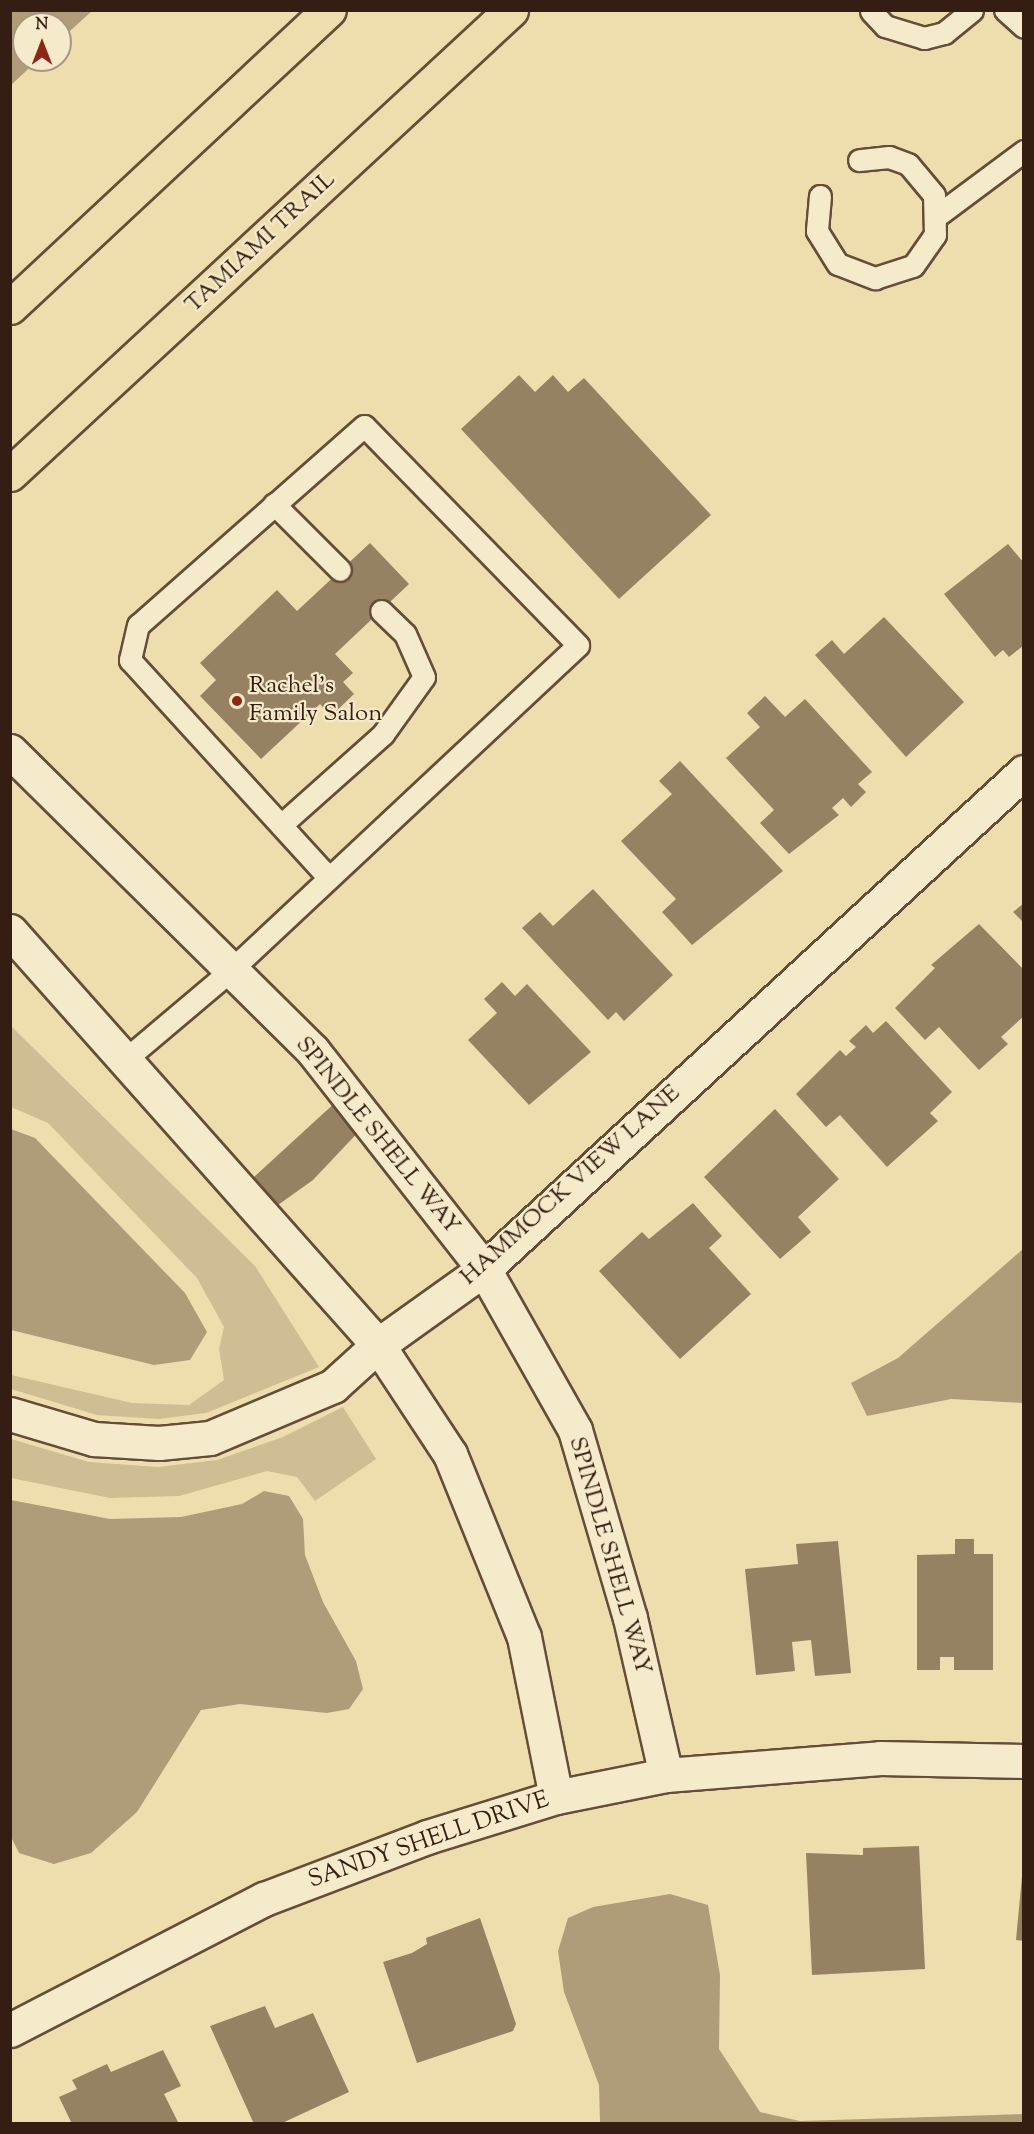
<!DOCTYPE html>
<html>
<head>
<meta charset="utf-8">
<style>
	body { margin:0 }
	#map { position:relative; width:1034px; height:2134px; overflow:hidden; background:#efdead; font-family:"Sorts Mill Goudy",serif }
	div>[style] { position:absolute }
	.green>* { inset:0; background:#cfbd93 }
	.water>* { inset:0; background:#b09c79 }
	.building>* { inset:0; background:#968163 }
	.roads { filter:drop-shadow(2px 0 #644d3a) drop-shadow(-2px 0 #644d3a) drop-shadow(0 2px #644d3a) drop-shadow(0 -2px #644d3a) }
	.lane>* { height:21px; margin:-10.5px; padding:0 10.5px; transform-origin:10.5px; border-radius:10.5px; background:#f5eaca }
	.street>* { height:33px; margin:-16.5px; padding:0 16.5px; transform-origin:16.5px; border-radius:16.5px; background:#f5eaca }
	.primary>* { height:33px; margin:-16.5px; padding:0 16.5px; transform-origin:16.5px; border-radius:16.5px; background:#efdead }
	.dots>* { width:16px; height:16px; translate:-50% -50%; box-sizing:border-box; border:3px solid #f5eaca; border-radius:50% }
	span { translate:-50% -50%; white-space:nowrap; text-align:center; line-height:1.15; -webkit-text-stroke:4.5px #f5eaca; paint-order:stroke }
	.street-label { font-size:24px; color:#351d13 }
	.poi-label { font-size:24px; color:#351d13 }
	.left { translate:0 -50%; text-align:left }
	.frame { position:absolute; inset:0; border:12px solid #351d13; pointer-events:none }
	.north { position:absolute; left:12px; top:12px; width:60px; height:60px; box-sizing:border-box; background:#f5eaca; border:2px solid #a89881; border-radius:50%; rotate:0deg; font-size:16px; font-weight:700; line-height:24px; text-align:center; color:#351d13 }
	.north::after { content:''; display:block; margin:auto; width:21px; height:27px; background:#8f2418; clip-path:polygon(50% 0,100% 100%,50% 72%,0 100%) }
</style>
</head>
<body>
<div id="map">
	<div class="green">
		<i style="clip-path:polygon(11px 1026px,255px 1266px,319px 1367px,206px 1413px,159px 1419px,97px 1415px,11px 1389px,11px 1375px,132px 1403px,189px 1405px,224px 1380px,219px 1349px,224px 1327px,197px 1278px,48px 1123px,11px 1107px)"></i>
		<i style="clip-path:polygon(343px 1407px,376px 1459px,315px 1501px,297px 1477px,267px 1471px,179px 1496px,110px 1498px,11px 1478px,11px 1439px,89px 1462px,158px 1467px,217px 1460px,283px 1437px)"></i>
	</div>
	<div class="water">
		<i style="clip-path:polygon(11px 10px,92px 10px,92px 11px,60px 40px,60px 24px,24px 24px,24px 60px,38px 60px,11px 85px)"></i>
		<i style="clip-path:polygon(11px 1129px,35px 1138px,185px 1293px,207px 1332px,190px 1360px,154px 1365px,11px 1330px)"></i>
		<i style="clip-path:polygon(1023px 1249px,1023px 1403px,951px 1399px,867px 1416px,851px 1383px,898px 1358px)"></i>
		<i style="clip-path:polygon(264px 1491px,289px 1496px,303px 1519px,305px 1555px,323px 1602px,356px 1661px,363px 1689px,349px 1709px,327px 1713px,240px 1704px,201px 1710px,137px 1812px,91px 1853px,54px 1864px,19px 1853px,10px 1835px,11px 1500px,110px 1519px,181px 1517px,242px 1504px)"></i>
		<i style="clip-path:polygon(670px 1894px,708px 1905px,720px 1975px,719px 2049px,760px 2112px,800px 2121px,1023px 2114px,1023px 2123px,600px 2123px,599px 2085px,564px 1992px,558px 1951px,568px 1918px,593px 1907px)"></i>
	</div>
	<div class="building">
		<i style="clip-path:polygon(519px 375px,535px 392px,553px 375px,568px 392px,584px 378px,711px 515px,619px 599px,461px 429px)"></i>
		<i style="clip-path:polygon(370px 543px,409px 584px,335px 654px,353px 673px,343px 682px,354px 694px,331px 716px,320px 704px,261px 759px,200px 696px,216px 680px,200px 663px,277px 590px,297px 611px)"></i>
		<i style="clip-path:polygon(1008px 544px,1024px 563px,1024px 645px,1009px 657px,1003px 650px,995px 657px,944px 594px)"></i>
		<i style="clip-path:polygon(884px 617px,964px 702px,906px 757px,815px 655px,832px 640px,844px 654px)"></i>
		<i style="clip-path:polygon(765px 696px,785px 717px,805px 699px,872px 772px,858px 784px,866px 792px,851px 807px,843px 798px,832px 808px,839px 815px,789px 854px,760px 823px,774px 810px,726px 758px,760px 727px,747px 713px)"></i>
		<i style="clip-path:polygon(680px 761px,783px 871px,692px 945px,662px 912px,676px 899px,621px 841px,672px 794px,659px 781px)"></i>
		<i style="clip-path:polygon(593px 889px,673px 975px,624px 1021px,616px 1012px,608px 1020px,522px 928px,540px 912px,553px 926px)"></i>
		<i style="clip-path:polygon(1024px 903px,1024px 923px,1013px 912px)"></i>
		<i style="clip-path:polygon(979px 924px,1024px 970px,1024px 1016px,1001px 1037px,1008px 1044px,979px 1070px,939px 1027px,925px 1040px,895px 1008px,935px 968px,931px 965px)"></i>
		<i style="clip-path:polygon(502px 982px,515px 996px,527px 984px,591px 1052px,529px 1105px,468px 1040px,497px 1013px,484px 999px)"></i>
		<i style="clip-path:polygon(886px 1021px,952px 1092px,930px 1113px,938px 1121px,887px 1167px,840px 1115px,826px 1127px,796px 1094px,840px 1050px,846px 1056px,856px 1047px,849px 1041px,866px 1025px,873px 1033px)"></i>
		<i style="clip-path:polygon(338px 1100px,363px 1127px,313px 1180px,278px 1205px,253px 1178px)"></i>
		<i style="clip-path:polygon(775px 1109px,839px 1179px,798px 1217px,811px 1232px,780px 1259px,704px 1177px)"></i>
		<i style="clip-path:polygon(693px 1203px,722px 1236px,709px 1248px,751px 1294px,680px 1359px,599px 1271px,642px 1232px,649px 1239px)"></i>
		<i style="clip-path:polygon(955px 1539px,974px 1539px,974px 1554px,993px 1554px,993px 1670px,954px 1670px,954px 1657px,940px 1657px,940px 1670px,917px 1670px,917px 1555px,955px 1554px)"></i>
		<i style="clip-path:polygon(838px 1541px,851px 1673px,815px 1676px,811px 1640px,792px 1642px,795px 1671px,756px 1675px,745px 1569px,798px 1564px,796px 1544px)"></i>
		<i style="clip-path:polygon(919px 1846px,925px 1969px,812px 1975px,806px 1853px,863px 1855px,863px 1848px)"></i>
		<i style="clip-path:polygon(1022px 1876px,1024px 1876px,1024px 1941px,1016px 1940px)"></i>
		<i style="clip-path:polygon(480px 1918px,516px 2024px,513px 2031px,417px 2063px,383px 1962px,412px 1953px,427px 1944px,426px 1938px)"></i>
		<i style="clip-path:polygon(265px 2006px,275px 2028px,313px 2013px,349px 2092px,280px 2124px,254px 2124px,210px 2026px)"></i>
		<i style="clip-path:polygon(163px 2050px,181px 2086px,164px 2094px,179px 2124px,72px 2124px,59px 2097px,77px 2089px,72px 2080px,107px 2064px,111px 2072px)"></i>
	</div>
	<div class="roads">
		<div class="lane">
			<i style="left:1005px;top:10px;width:25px;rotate:42deg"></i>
			<i style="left:871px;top:11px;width:21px;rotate:47deg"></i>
			<i style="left:885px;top:26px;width:41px;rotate:17.1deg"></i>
			<i style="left:924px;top:38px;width:21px;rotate:-14deg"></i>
			<i style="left:944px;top:33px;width:36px;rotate:-39deg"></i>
			<i style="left:820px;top:196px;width:35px;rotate:95deg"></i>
			<i style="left:817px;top:231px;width:39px;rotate:58deg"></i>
			<i style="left:838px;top:264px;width:40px;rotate:21deg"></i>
			<i style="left:875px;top:278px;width:40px;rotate:-18deg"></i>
			<i style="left:913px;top:266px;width:38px;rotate:-55deg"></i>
			<i style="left:935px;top:235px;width:40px;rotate:-91.4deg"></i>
			<i style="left:934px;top:195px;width:40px;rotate:-130deg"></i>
			<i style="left:908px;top:164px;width:20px;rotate:-160deg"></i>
			<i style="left:889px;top:157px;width:30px;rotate:174deg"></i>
			<i style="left:938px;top:215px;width:107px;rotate:-36.7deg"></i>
			<i style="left:274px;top:504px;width:93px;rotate:45deg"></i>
			<i style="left:281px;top:825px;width:137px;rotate:-41.7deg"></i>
			<i style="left:383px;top:734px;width:70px;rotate:-54.3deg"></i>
			<i style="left:424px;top:677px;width:47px;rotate:-113.8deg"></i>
			<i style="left:405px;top:634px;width:33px;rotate:-136deg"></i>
			<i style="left:127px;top:1058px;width:136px;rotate:-40.2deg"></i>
			<i style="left:231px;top:970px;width:475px;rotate:-43.1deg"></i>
			<i style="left:578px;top:645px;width:306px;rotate:-134.3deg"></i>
			<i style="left:364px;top:426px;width:301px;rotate:138.6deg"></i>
			<i style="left:138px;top:625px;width:36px;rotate:103deg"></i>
			<i style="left:130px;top:660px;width:295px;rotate:47.6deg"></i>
		</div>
		<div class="street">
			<i style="left:10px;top:751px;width:426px;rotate:44.7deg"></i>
			<i style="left:313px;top:1051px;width:277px;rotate:51.9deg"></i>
			<i style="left:484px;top:1269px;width:185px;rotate:60.5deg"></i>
			<i style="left:575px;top:1430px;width:196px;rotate:73.7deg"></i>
			<i style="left:630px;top:1618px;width:161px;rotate:77.1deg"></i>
			<i style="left:10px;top:931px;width:554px;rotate:48.37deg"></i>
			<i style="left:378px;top:1345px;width:131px;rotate:56.6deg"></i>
			<i style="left:450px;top:1454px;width:197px;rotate:68deg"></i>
			<i style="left:524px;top:1637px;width:163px;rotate:78.7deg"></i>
			<i style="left:10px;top:1414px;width:88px;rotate:16.6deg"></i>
			<i style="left:94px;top:1439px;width:65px;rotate:3.5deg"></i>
			<i style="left:159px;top:1443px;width:51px;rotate:-5.6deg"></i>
			<i style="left:210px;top:1438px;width:134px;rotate:-22.9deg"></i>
			<i style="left:333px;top:1386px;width:61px;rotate:-42.3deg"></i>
			<i style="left:378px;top:1345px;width:130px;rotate:-35.6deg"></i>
			<i style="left:484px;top:1269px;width:734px;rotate:-42.63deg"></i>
			<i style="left:10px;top:2030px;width:286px;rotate:-27.3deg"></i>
			<i style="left:264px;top:1899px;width:174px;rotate:-20.8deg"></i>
			<i style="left:427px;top:1837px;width:135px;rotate:-17.2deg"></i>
			<i style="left:556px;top:1797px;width:112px;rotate:-11.3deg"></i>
			<i style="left:666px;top:1775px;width:215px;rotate:-4.5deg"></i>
			<i style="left:880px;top:1758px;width:144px;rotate:1.2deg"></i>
		</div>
		<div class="primary">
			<i style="left:10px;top:307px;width:436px;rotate:-43deg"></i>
			<i style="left:10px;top:474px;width:683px;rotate:-42.8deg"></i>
		</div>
	</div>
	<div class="dots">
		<i style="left:237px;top:701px;background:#8f2418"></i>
	</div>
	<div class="street-label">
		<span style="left:261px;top:243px;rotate:-43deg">TAMIAMI TRAIL</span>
		<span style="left:377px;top:1136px;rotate:51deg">SPINDLE SHELL WAY</span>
		<span style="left:571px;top:1186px;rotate:-42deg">HAMMOCK VIEW LANE</span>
		<span style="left:609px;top:1556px;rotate:74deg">SPINDLE SHELL WAY</span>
		<span style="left:429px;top:1841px;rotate:-19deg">SANDY SHELL DRIVE</span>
	</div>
	<div class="poi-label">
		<span class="left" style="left:249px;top:701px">Rachel's<br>Family Salon</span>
	</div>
	<div class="frame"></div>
	<div class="north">N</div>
</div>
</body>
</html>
